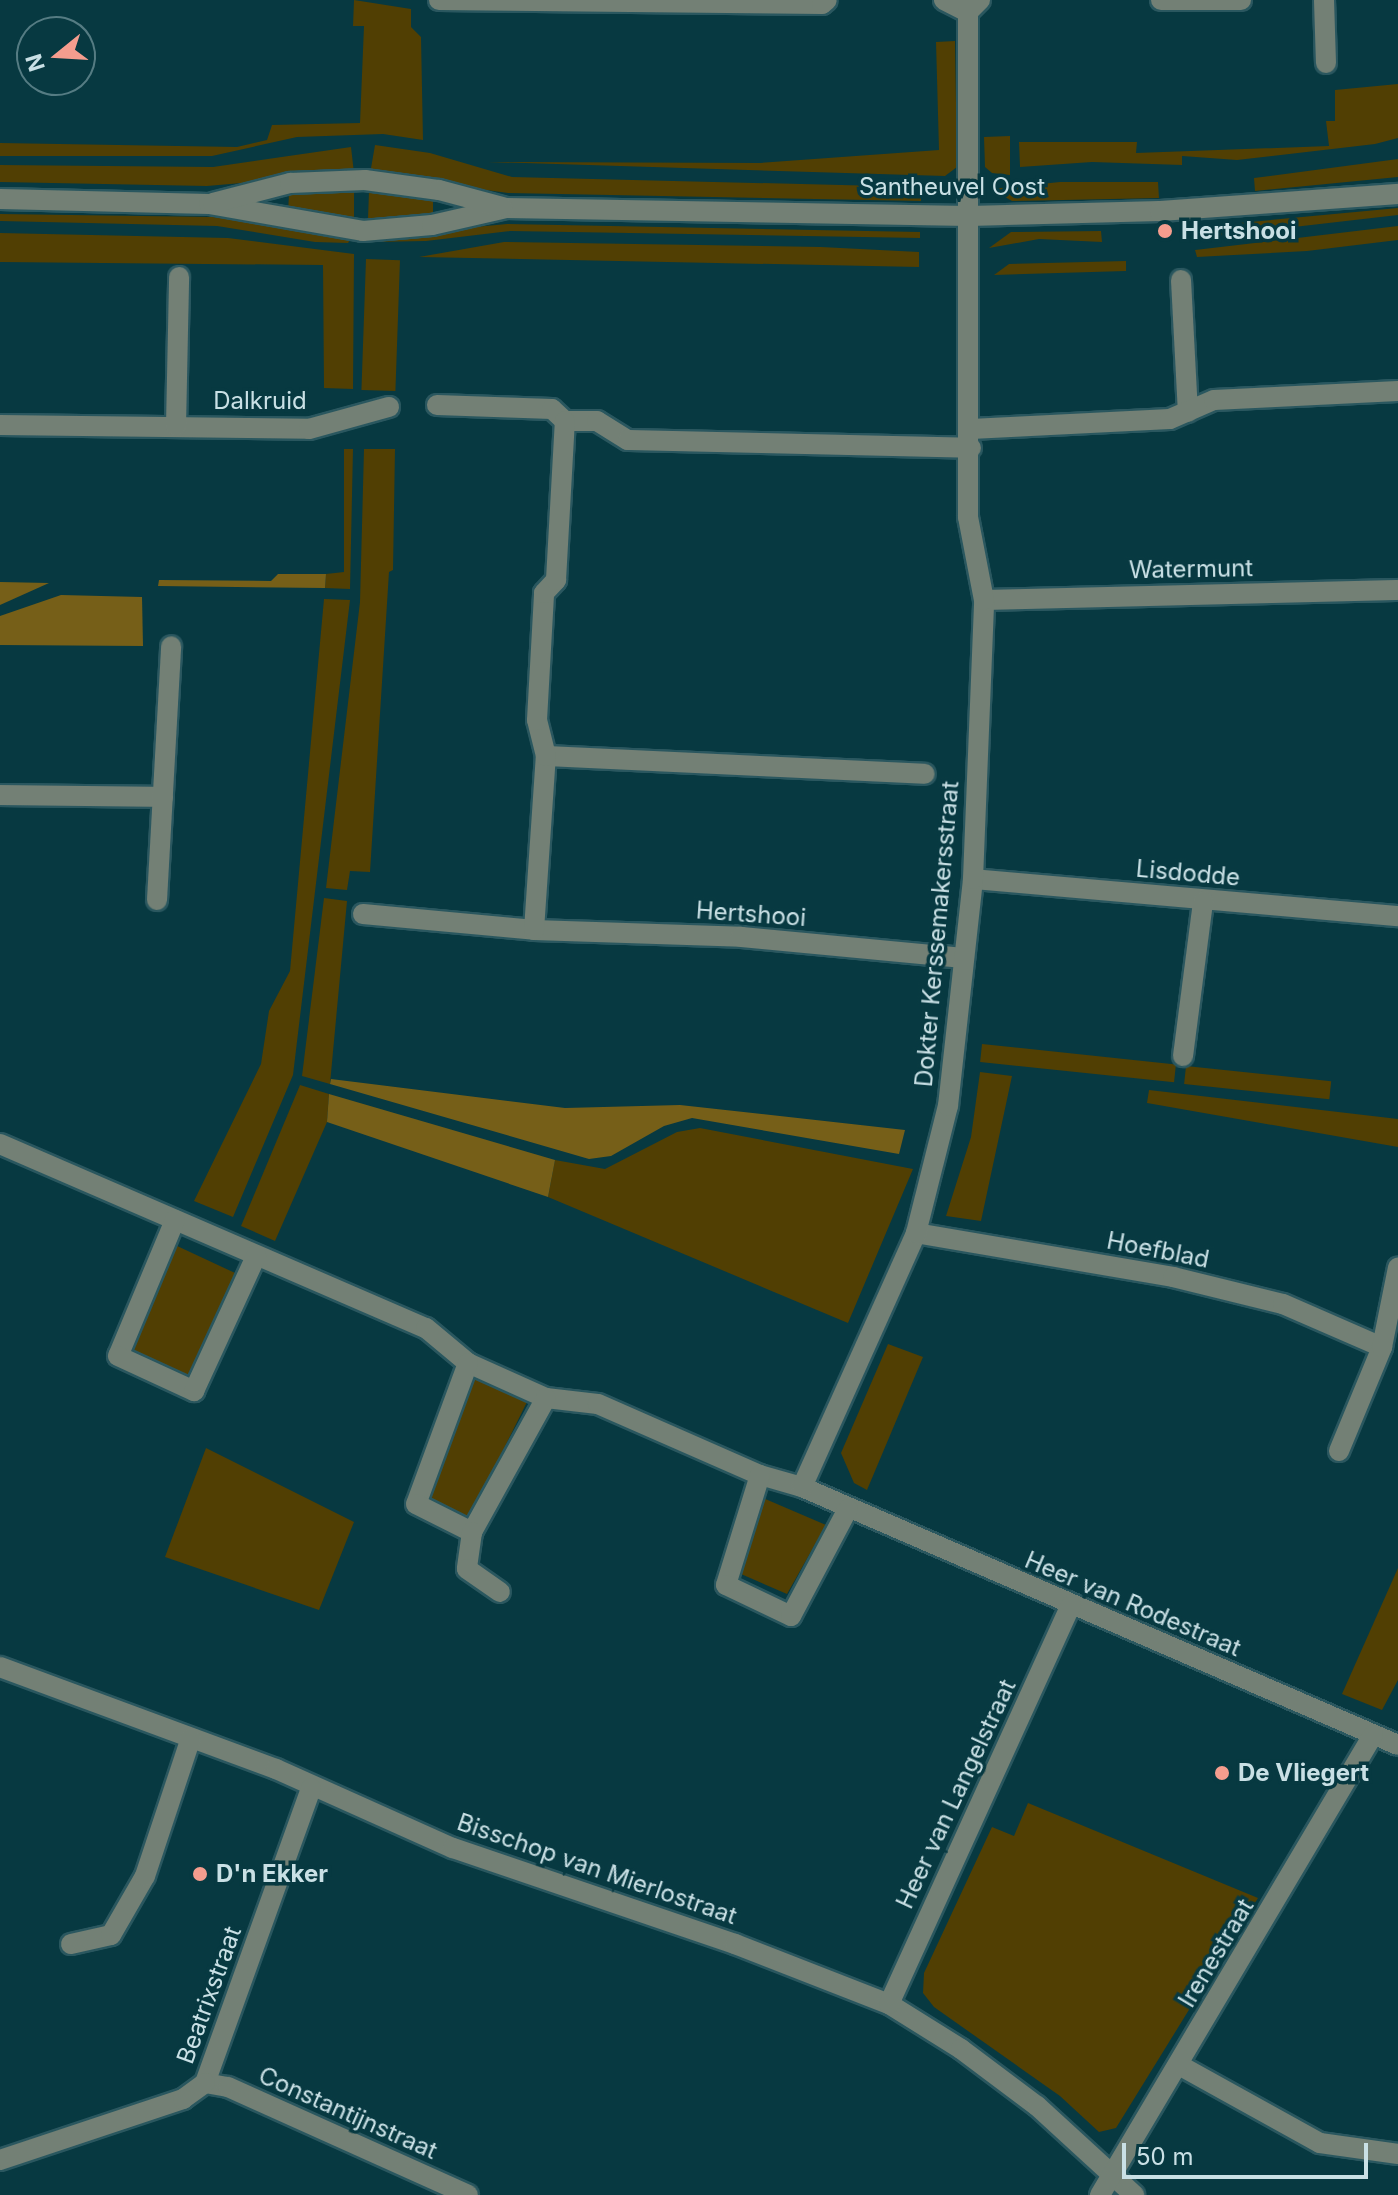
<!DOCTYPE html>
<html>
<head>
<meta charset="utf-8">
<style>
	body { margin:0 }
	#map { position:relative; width:1398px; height:2195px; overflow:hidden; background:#073941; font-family:Inter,sans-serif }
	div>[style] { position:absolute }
	.green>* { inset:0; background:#513f03; transform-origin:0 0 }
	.forest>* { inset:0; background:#765f18 }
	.roads { filter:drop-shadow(2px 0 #2a575f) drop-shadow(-2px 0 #2a575f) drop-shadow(0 2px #2a575f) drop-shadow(0 -2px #2a575f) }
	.minor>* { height:20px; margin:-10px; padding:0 10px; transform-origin:10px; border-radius:10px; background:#738075 }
	.dots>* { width:22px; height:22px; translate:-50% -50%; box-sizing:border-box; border:4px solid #073941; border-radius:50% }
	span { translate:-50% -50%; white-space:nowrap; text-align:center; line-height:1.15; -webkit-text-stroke:7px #073941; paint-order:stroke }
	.street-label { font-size:24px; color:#c9e0e5 }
	.poi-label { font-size:24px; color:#c9e0e5; font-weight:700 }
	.left { translate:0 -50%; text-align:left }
	.north { position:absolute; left:16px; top:16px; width:80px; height:80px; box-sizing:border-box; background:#073941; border:2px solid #557c83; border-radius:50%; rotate:252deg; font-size:22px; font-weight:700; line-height:32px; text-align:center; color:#c9e0e5 }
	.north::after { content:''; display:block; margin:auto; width:28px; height:36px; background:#f59d8e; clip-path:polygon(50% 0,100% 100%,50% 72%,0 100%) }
	.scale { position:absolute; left:1122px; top:2143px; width:246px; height:36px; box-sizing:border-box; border:4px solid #c9e0e5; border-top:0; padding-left:10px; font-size:24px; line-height:28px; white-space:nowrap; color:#c9e0e5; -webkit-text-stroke:6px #073941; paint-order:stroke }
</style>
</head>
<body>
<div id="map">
	<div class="green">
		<i style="clip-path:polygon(354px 0,411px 9px,411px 27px,421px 37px,423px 140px,383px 134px,297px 137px,212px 156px,0 156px,0 143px,237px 147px,267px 140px,272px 125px,360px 123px,364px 26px,353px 26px)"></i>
		<i style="clip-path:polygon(955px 41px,957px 167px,945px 176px,488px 162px,760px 163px,939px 150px,936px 42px)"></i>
		<i style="clip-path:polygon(1398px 84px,1398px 138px,1375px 144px,1237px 160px,1182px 156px,1182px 165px,1092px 162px,1020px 167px,1019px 142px,1137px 142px,1136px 153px,1329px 146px,1326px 121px,1335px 121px,1335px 90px)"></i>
		<i style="clip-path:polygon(1010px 136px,1010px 175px,992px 173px,985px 167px,984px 137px)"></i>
		<i style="clip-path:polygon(375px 145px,430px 153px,512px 177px,921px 187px,921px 201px,508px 193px,370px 174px)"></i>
		<i style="clip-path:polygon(351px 147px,354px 173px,207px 186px,0 182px,0 165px,213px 167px)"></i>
		<i style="clip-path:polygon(1398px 159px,1398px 177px,1255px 191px,1254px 178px)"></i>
		<i style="clip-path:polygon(1060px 182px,1158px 182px,1159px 198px,1012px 201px,991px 189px)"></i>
		<i style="clip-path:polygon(354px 190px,354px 218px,288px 213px,289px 194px)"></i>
		<i style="clip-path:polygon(369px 191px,433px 197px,433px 216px,368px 219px)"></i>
		<i style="clip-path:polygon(1398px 208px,1398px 215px,1198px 238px,1197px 227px)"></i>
		<i style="clip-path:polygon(0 214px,213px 217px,353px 236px,348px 243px,315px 242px,217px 226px,0 221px)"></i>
		<i style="clip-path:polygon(507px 224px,920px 232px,920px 238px,510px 231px,426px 241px,371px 242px,368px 237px)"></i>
		<i style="clip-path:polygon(1398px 226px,1398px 240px,1307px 251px,1197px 257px,1195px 250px)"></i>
		<i style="clip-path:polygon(1101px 231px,1102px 242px,1039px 239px,989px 248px,1011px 232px)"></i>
		<i style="clip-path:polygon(0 233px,228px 238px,354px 254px,353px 389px,324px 388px,323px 265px,0 262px)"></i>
		<i style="clip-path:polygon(504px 242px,821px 247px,919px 252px,919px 267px,419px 257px)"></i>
		<i style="left:366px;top:259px;width:34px;height:131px;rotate:2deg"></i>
		<i style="clip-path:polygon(1126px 261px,1126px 271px,994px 275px,1009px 264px)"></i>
		<i style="clip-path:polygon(344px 449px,353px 449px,350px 589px,325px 588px,326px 574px,344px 572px)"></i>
		<i style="clip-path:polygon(364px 449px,395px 449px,393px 570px,389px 572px,370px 872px,350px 871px,347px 890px,326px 888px,360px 602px)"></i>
		<i style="clip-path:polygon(324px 599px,350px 600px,293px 1075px,233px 1217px,194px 1201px,261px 1064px,269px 1011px,290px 971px)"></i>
		<i style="clip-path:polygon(324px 898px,347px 901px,330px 1084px,302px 1076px)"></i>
		<i style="left:982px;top:1044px;width:195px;height:18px;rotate:6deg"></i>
		<i style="left:1186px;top:1066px;width:146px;height:18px;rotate:6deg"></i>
		<i style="clip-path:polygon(980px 1072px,1012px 1076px,981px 1221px,946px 1216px,971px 1137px)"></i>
		<i style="clip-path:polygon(300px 1085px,329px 1094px,327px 1122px,275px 1241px,241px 1226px)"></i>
		<i style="clip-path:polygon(1149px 1090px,1398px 1119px,1398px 1147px,1147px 1103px)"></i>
		<i style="clip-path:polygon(700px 1128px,913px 1169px,848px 1323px,548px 1197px,555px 1160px,605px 1169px,677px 1132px)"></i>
		<i style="left:175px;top:1245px;width:67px;height:115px;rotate:25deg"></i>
		<i style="clip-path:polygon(888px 1344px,923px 1357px,867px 1490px,854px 1483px,841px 1453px)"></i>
		<i style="clip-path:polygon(475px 1377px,527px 1402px,469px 1519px,427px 1499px)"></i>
		<i style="clip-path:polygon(206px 1448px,354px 1522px,319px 1610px,165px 1557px)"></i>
		<i style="clip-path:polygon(763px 1498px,826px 1525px,787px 1594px,741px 1574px)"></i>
		<i style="clip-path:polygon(1398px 1568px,1398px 1680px,1382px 1710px,1342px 1694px)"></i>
		<i style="clip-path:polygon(1028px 1803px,1258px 1898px,1116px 2128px,1099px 2132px,1060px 2096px,934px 2007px,923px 1993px,924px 1973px,992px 1827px,1014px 1836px)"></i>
	</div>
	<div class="forest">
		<i style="clip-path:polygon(278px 574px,326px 574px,325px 588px,158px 586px,159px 580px,271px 581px)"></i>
		<i style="clip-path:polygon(0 582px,49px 583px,0 605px)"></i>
		<i style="clip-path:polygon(61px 595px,142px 597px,143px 646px,0 645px,0 616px)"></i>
		<i style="clip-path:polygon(331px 1079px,565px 1108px,680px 1105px,905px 1130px,899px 1154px,692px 1118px,664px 1126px,611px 1156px,589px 1159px,330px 1084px)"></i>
		<i style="clip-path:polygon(329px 1094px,555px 1160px,548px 1197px,327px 1122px)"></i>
	</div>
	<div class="roads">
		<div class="minor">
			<i style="left:439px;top:0;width:383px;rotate:0.6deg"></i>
			<i style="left:822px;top:4px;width:6px;rotate:-39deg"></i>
			<i style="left:944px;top:0;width:27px;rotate:27deg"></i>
			<i style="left:968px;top:12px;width:17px;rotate:-45deg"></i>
			<i style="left:1161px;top:0;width:80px"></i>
			<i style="left:1324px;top:0;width:63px;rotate:88.2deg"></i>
			<i style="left:0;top:199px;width:209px;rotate:1.4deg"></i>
			<i style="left:209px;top:204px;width:156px;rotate:9.9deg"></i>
			<i style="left:363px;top:231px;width:69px;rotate:-5deg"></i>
			<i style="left:432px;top:225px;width:76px;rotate:-12.9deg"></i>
			<i style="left:506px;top:208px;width:463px;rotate:1deg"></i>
			<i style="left:969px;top:216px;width:191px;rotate:-1.5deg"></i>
			<i style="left:1160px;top:211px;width:239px;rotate:-4.1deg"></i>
			<i style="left:213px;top:203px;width:80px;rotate:-14.6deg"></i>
			<i style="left:290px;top:183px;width:75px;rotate:-2.3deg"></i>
			<i style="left:365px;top:180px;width:75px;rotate:7.7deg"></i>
			<i style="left:439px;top:190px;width:66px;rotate:14.9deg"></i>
			<i style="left:1181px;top:280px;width:132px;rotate:87deg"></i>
			<i style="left:437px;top:405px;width:115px;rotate:2deg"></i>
			<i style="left:552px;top:409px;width:18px;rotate:43deg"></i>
			<i style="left:565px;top:421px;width:32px"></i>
			<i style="left:597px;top:421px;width:36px;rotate:32deg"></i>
			<i style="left:628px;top:440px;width:343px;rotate:1.3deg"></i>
			<i style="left:0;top:425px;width:309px;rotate:0.7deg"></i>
			<i style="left:309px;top:429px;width:83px;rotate:-15.4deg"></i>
			<i style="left:176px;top:426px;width:149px;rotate:-88.8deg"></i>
			<i style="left:971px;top:429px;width:199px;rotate:-2.9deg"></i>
			<i style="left:1170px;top:419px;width:48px;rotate:-23.4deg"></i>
			<i style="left:1214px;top:400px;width:184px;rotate:-2.8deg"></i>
			<i style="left:984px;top:600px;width:414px;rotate:-1.4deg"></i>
			<i style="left:546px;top:756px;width:379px;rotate:2.7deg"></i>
			<i style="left:0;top:795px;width:163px;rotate:0.7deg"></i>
			<i style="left:973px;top:879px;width:427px;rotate:5deg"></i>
			<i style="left:157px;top:900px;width:254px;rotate:-86.8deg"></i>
			<i style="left:363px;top:914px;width:172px;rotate:5.3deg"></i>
			<i style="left:534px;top:930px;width:207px;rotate:1.9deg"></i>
			<i style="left:741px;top:937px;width:224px;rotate:5.4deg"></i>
			<i style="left:534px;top:930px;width:174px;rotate:-86.1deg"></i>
			<i style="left:546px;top:756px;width:37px;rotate:-104deg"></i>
			<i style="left:537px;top:720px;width:127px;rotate:-86.8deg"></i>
			<i style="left:544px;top:593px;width:18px;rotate:-47deg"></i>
			<i style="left:556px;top:580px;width:159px;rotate:-86.8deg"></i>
			<i style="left:1183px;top:1056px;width:156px;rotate:-82.6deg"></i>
			<i style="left:0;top:1144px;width:464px;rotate:23.4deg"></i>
			<i style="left:426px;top:1328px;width:55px;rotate:39.8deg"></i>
			<i style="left:468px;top:1363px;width:85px;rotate:24.2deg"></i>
			<i style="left:546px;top:1398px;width:52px;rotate:6.6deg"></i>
			<i style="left:598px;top:1404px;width:177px;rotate:23.7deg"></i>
			<i style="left:760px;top:1475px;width:44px;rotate:15.9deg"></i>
			<i style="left:802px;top:1487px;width:649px;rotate:23.41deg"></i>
			<i style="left:175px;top:1220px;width:147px;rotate:112.7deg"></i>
			<i style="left:118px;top:1356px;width:84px;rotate:24.7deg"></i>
			<i style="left:194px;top:1391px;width:149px;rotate:-65.3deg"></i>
			<i style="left:916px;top:1233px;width:261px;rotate:9.7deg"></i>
			<i style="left:1173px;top:1277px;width:113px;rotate:13.8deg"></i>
			<i style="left:1283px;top:1304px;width:108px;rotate:23.5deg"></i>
			<i style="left:468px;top:1363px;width:150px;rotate:110.2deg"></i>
			<i style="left:416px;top:1504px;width:63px;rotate:26.6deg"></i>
			<i style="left:472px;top:1532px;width:153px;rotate:-61.1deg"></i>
			<i style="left:1339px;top:1451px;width:113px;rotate:-67.5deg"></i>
			<i style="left:1382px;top:1347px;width:81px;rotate:-78.6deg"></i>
			<i style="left:760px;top:1475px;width:115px;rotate:107.2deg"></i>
			<i style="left:726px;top:1585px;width:72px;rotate:25.5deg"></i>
			<i style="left:791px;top:1616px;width:121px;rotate:-62deg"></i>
			<i style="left:802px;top:1487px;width:278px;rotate:-65.8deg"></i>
			<i style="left:916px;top:1233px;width:131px;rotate:-75.9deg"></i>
			<i style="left:948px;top:1106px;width:228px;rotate:-83.7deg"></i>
			<i style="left:973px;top:879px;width:279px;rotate:-87.7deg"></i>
			<i style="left:984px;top:600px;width:85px;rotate:-100.9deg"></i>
			<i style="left:968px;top:517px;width:505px;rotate:-90deg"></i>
			<i style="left:472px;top:1532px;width:37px;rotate:98deg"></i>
			<i style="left:467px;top:1569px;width:40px;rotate:34.9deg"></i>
			<i style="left:0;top:1667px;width:294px;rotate:20.3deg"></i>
			<i style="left:276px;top:1769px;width:194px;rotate:24.1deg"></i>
			<i style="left:453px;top:1848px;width:298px;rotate:18.8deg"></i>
			<i style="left:735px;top:1944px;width:165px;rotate:21.3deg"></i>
			<i style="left:889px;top:2004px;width:85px;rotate:32deg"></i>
			<i style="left:961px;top:2049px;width:95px;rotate:36.9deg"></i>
			<i style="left:1037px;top:2106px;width:132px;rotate:42.5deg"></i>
			<i style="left:71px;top:1944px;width:41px;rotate:-12.7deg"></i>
			<i style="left:111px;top:1935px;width:68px;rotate:-60deg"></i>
			<i style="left:145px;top:1876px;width:145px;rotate:-71.6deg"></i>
			<i style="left:889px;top:2004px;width:439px;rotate:-65.5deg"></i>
			<i style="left:1179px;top:2065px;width:161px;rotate:29deg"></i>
			<i style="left:1320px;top:2143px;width:79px;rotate:8deg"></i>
			<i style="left:205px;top:2083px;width:313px;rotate:-70.2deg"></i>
			<i style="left:205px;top:2083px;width:23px;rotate:10deg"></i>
			<i style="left:228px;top:2087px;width:263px;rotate:24.2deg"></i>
			<i style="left:0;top:2160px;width:193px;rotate:-18.4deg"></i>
			<i style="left:183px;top:2099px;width:27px;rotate:-36deg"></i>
			<i style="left:1100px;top:2195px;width:535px;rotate:-59.31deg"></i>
		</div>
	</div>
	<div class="dots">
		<i style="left:1165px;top:231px;background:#f59d8e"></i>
		<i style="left:1222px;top:1773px;background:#f59d8e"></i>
		<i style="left:200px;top:1874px;background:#f59d8e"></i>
	</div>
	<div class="street-label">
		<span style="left:952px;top:187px">Santheuvel Oost</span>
		<span style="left:260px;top:401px">Dalkruid</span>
		<span style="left:1191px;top:569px;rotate:-1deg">Watermunt</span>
		<span style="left:1188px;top:873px;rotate:5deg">Lisdodde</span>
		<span style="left:751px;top:914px;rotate:4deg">Hertshooi</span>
		<span style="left:937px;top:934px;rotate:-85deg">Dokter Kerssemakersstraat</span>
		<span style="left:1158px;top:1250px;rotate:11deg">Hoefblad</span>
		<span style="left:1133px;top:1604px;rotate:23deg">Heer van Rodestraat</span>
		<span style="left:956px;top:1794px;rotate:-65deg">Heer van Langelstraat</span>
		<span style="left:597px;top:1869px;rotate:19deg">Bisschop van Mierlostraat</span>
		<span style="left:1216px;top:1953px;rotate:-59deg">Irenestraat</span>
		<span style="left:209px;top:1995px;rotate:-70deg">Beatrixstraat</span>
		<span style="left:348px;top:2113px;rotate:24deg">Constantijnstraat</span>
	</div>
	<div class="poi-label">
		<span class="left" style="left:1181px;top:231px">Hertshooi</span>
		<span class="left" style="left:1238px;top:1773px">De Vliegert</span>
		<span class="left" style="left:216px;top:1874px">D'n Ekker</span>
	</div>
	<div class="north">N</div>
	<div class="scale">50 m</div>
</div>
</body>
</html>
